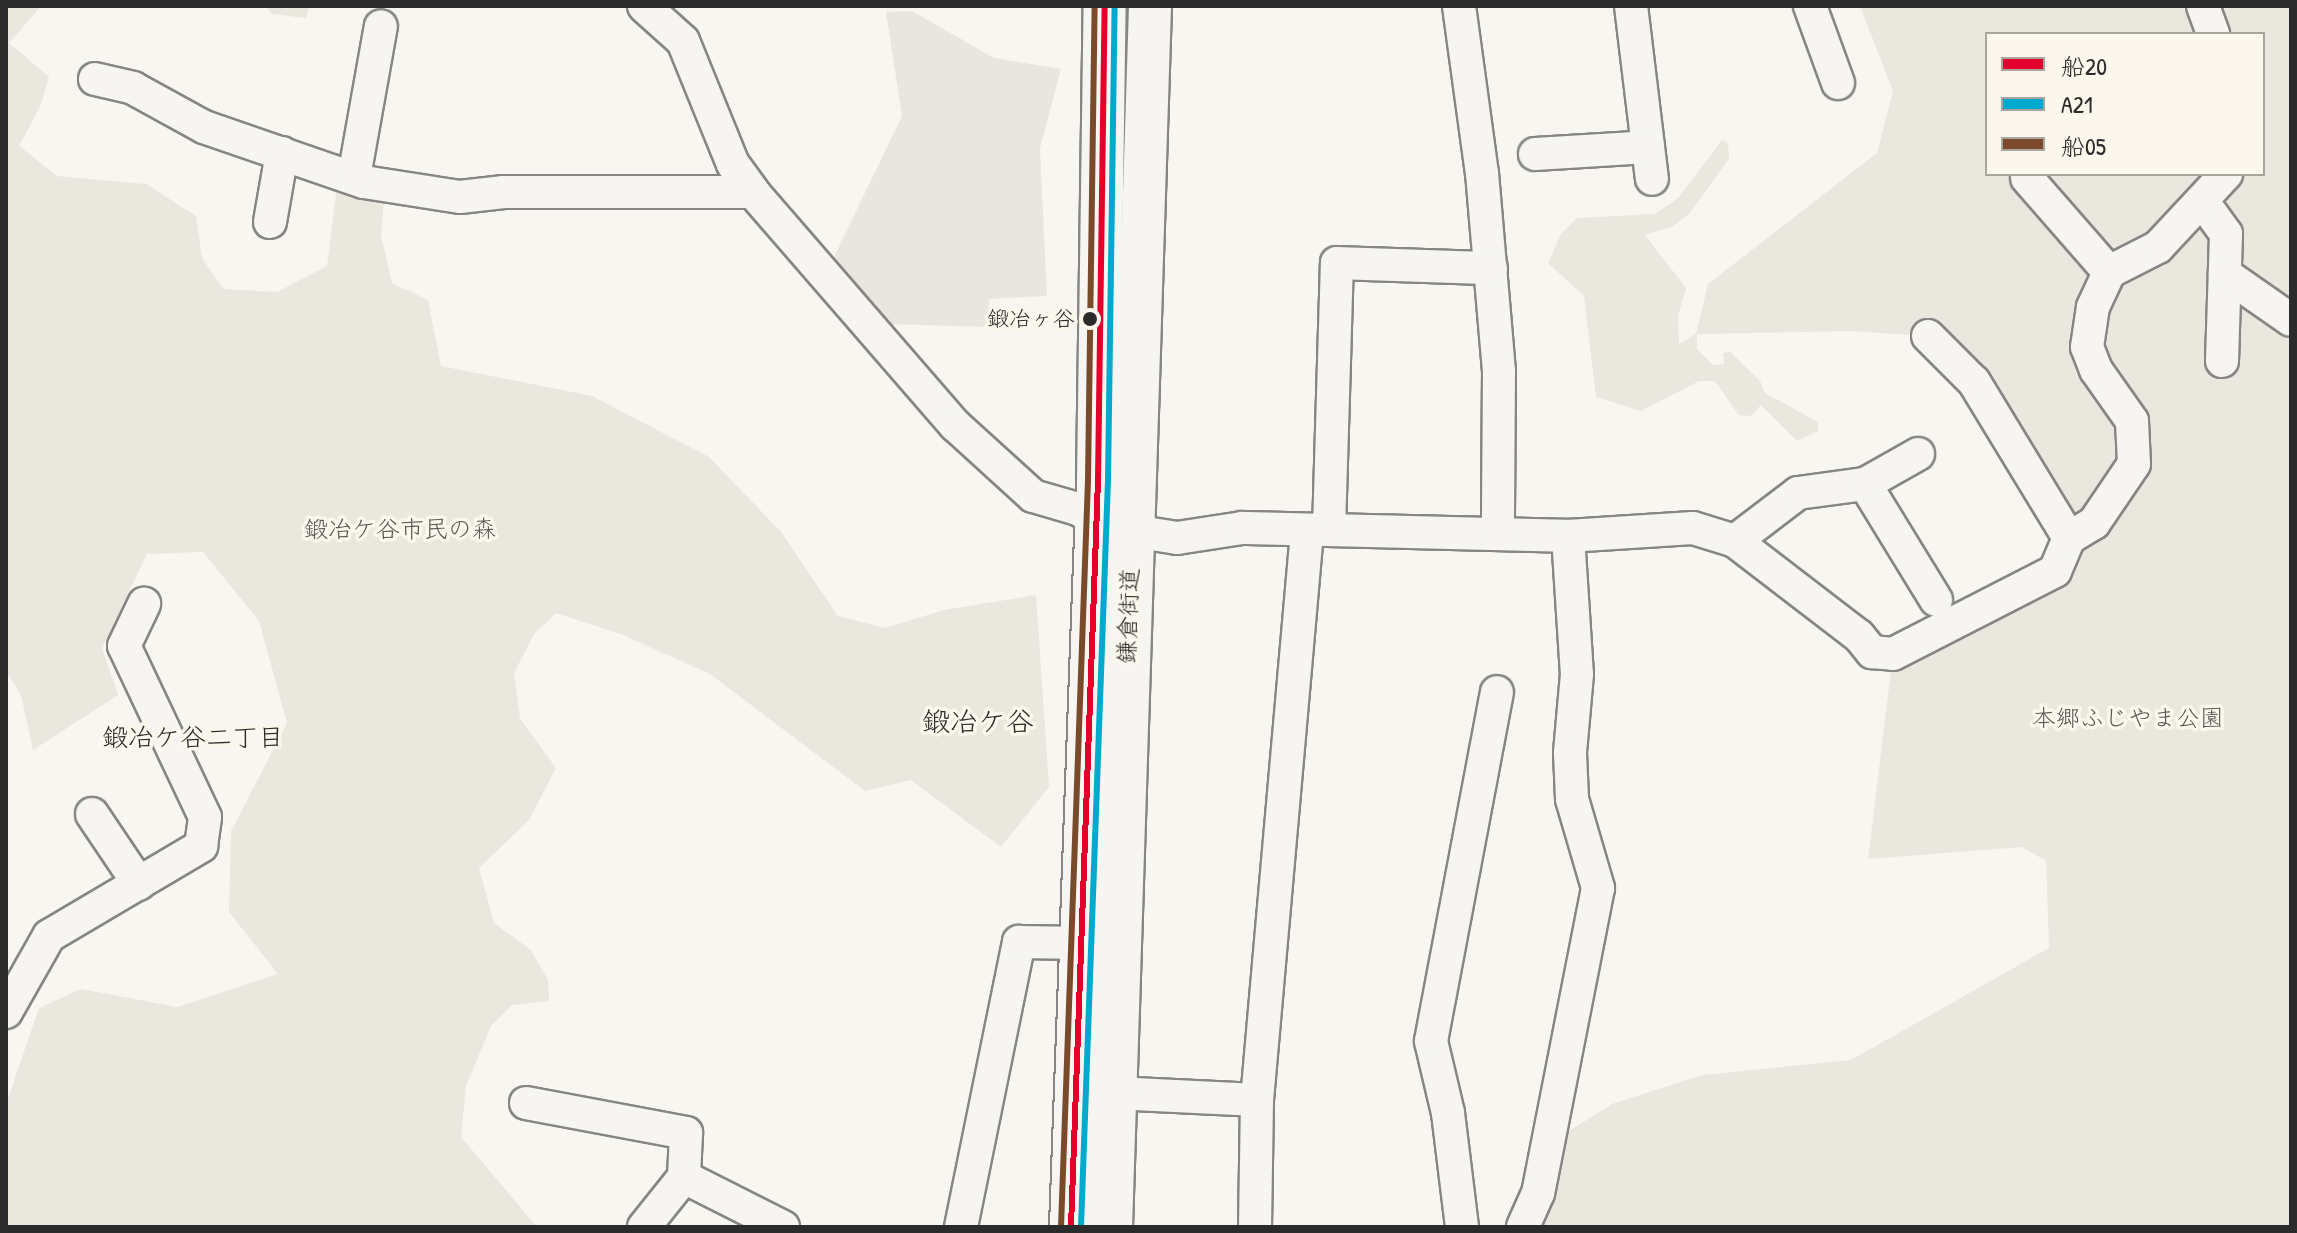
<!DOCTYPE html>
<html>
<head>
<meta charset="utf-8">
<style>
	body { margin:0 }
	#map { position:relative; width:2297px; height:1233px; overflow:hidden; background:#f8f6f0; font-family:"Patrick Hand","Klee One",sans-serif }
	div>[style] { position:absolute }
	.built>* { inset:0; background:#e9e6df }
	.green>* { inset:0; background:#e9e7de }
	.roads { filter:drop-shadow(2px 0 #878684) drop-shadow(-2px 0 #878684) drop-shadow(0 2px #878684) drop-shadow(0 -2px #878684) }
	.minor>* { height:32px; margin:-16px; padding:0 16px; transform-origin:16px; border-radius:16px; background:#f6f5f1 }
	.major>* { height:42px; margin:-21px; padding:0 21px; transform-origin:21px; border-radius:21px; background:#f6f5f1 }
	.bus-1>* { height:6px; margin:-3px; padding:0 3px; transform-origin:3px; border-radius:3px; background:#e4002b }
	.bus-2>* { height:6px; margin:-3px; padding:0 3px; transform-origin:3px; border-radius:3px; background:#00a9ce }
	.bus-3>* { height:6px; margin:-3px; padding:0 3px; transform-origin:3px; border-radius:3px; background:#7a4b2a }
	.dots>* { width:22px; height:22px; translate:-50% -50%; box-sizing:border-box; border:4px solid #fbf7ec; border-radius:50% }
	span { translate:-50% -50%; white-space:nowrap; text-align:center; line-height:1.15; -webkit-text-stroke:7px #fbf7ec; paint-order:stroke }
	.bus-label { font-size:22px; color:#2b2b2b }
	.right { translate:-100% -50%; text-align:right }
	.park-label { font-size:24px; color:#585754 }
	.street-label { font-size:24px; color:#2b2b2b }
	.neighbourhood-label { font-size:26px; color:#2b2b2b }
	.quarter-label { font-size:28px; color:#2b2b2b }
	.frame { position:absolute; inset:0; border:8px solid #2b2b2b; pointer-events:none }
	.legend { position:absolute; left:1985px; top:32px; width:280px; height:144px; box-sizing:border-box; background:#fbf7ec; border:2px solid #a8a59f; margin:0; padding:10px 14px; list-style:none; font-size:24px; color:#2b2b2b }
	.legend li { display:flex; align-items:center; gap:16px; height:40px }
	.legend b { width:40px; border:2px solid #a8a59f }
</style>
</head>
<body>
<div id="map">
	<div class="built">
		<i style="clip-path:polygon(912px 11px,994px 58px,1061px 69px,1040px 148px,1047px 296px,989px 299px,988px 327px,889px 324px,833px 259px,902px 116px,886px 12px)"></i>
	</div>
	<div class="green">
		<i style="clip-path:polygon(6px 6px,41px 6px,9px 43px,49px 77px,40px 107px,19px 146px,57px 176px,146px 184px,196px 216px,202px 258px,223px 289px,277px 292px,327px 266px,337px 186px,384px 200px,381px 235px,392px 283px,428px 300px,441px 366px,592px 396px,709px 457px,781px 532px,838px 616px,885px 628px,944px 610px,1036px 595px,1049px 787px,1001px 847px,911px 780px,865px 791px,710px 674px,623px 635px,556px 613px,534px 634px,514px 673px,520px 718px,556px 768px,529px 820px,479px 868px,494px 923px,531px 950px,548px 980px,549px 1001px,512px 1005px,491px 1026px,466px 1086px,461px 1137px,537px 1227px,6px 1227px,6px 1104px,39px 1008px,81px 989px,177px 1007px,278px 974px,229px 912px,231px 831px,287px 723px,259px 621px,203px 552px,147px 554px,102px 648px,118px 695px,33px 750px,21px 695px,6px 671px)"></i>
		<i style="clip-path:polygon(265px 6px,309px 6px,306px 18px,272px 14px)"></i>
		<i style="clip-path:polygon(evenodd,1860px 6px,2291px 6px,2291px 1227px,1523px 1227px,1547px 1145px,1612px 1104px,1702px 1075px,1851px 1060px,2049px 948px,2046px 861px,2022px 847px,1868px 859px,1893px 654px,2055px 571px,2069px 538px,1927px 336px,1851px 331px,1697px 334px,1697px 349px,1713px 365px,1724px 364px,1723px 353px,1730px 352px,1760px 381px,1765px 393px,1818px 422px,1818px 431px,1797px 441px,1761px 405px,1751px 416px,1739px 415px,1715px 381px,1699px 381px,1641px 411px,1596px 397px,1584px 296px,1548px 263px,1561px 234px,1577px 218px,1655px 214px,1678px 198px,1722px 140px,1728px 143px,1729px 159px,1689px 214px,1673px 226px,1645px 235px,1686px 288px,1678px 316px,1679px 344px,1696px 334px,1708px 284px,1877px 153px,1893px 91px,1860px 6px,1987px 34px,2263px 34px,2263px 174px,1987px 174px,1987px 34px)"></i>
	</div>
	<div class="roads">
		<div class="minor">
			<i style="left:644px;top:6px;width:52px;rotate:41.9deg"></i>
			<i style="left:683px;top:41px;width:133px;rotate:67.9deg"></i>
			<i style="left:733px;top:164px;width:34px;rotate:54deg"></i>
			<i style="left:753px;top:192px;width:308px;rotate:49.1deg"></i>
			<i style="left:955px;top:425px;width:105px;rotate:42.3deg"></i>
			<i style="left:1033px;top:496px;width:47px;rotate:16.1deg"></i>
			<i style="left:1078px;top:509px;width:35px;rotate:31deg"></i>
			<i style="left:1108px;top:527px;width:70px;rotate:9.1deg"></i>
			<i style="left:1177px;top:538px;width:66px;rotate:-8.7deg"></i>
			<i style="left:1242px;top:528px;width:326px;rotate:1.4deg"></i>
			<i style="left:1568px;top:536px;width:138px;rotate:86.3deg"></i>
			<i style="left:1577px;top:674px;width:79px;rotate:95.1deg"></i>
			<i style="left:1570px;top:753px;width:46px;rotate:87.5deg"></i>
			<i style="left:1572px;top:799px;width:93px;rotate:73.7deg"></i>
			<i style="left:1598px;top:888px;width:311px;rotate:101.1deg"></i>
			<i style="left:1538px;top:1193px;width:37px;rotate:114deg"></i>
			<i style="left:1459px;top:6px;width:169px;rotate:82.2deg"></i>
			<i style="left:1482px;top:173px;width:199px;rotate:85.1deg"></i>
			<i style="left:1499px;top:371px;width:162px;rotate:90.4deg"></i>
			<i style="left:1631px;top:6px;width:174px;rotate:83.1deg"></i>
			<i style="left:1810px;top:6px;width:82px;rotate:70deg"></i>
			<i style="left:2203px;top:6px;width:30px;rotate:70deg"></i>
			<i style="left:95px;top:79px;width:39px;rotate:13deg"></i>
			<i style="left:133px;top:88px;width:81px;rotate:28.8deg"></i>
			<i style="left:204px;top:127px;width:169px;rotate:19deg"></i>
			<i style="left:364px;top:182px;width:97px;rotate:8.9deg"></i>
			<i style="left:460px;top:197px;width:44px;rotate:-6.5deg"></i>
			<i style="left:504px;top:192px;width:249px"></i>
			<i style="left:1535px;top:154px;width:113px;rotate:-3.5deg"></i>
			<i style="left:354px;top:177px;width:153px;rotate:-79.9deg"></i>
			<i style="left:2027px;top:178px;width:125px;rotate:48.9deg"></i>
			<i style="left:2203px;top:202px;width:39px;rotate:54deg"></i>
			<i style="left:2226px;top:234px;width:127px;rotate:91.8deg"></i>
			<i style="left:270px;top:222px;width:70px;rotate:-80.1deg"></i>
			<i style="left:2225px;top:274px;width:80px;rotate:34.9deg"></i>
			<i style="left:1865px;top:484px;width:136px;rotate:58.5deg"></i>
			<i style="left:1329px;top:530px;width:267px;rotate:-88.3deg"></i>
			<i style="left:1337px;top:263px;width:154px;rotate:1.9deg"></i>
			<i style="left:1568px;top:536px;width:125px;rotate:-3.7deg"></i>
			<i style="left:1693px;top:528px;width:44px;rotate:17.2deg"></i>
			<i style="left:1735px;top:541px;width:156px;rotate:37.5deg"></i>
			<i style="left:1859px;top:636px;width:21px;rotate:51deg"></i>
			<i style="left:1872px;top:652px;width:21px;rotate:5deg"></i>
			<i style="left:1893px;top:654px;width:182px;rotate:-27.1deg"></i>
			<i style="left:2055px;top:571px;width:36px;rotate:-67deg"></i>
			<i style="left:2069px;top:538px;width:183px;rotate:-121.3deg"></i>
			<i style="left:1974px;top:382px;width:65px;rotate:-135deg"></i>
			<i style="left:2069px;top:538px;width:29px;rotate:-31deg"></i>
			<i style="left:2094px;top:523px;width:71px;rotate:-55.9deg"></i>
			<i style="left:2134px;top:464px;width:43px;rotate:-92.7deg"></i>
			<i style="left:2132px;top:421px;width:62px;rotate:-125.2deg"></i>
			<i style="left:2096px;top:370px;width:25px;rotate:-111deg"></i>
			<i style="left:2087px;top:347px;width:40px;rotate:-81.5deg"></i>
			<i style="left:2093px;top:307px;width:38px;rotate:-65deg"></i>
			<i style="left:2109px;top:272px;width:55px;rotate:-27deg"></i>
			<i style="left:2158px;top:247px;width:100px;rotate:-47deg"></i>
			<i style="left:1735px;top:541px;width:79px;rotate:-37.3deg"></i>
			<i style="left:1798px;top:493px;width:68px;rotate:-7.7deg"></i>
			<i style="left:1865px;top:484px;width:61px;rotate:-29.5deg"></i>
			<i style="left:92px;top:814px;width:84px;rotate:56.1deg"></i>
			<i style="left:6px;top:1012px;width:87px;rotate:-60.5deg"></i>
			<i style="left:49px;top:936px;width:177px;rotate:-30.6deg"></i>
			<i style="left:201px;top:846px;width:29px;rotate:-82deg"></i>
			<i style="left:205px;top:817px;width:189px;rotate:-115.3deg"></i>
			<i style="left:124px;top:646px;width:47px;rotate:-64.5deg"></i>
			<i style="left:1114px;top:1093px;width:143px;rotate:2.8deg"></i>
			<i style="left:1257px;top:1100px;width:570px;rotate:-84.97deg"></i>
			<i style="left:526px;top:1103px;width:163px;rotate:10.6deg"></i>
			<i style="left:686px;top:1133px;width:44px;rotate:92.6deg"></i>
			<i style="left:684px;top:1177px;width:111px;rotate:26.8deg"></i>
			<i style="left:644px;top:1227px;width:64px;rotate:-51.3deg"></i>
			<i style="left:961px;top:1227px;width:291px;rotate:-78.5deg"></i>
			<i style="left:1019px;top:942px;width:65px;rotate:0.9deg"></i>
			<i style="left:1255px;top:1227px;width:127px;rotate:-89.1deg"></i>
			<i style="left:1462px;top:1227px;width:115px;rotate:-97deg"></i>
			<i style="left:1448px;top:1113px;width:74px;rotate:-103.3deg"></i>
			<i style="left:1431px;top:1041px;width:355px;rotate:-79.3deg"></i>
		</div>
		<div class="major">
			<i style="left:1071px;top:1227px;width:747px;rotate:-87.93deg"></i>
			<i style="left:1098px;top:480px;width:474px;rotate:-89.2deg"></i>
			<i style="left:1111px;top:1227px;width:1222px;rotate:-88.17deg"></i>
		</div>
	</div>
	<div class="bus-1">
		<i style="left:1071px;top:1227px;width:747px;rotate:-87.93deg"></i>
		<i style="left:1098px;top:480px;width:474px;rotate:-89.2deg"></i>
	</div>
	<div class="bus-2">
		<i style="left:1081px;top:1227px;width:747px;rotate:-87.93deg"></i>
		<i style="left:1108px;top:480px;width:474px;rotate:-89.2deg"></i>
	</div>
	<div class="bus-3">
		<i style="left:1061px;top:1227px;width:747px;rotate:-87.93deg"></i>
		<i style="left:1088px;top:480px;width:474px;rotate:-89.2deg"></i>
	</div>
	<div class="dots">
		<i style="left:1090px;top:319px;background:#2b2b2b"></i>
	</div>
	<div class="bus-label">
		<span class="right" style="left:1075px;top:319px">鍛冶ヶ谷</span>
	</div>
	<div class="park-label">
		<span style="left:400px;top:529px">鍛冶ケ谷市民の森</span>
		<span style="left:2128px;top:718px">本郷ふじやま公園</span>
	</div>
	<div class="street-label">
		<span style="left:1128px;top:616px;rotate:-88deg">鎌倉街道</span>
	</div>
	<div class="neighbourhood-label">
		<span style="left:193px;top:737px">鍛冶ケ谷二丁目</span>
	</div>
	<div class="quarter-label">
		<span style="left:978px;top:721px">鍛冶ケ谷</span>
	</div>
	<div class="frame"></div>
	<ul class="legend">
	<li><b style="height:10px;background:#e4002b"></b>船20</li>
	<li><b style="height:10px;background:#00a9ce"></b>A21</li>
	<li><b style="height:10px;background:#7a4b2a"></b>船05</li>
	</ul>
</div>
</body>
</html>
